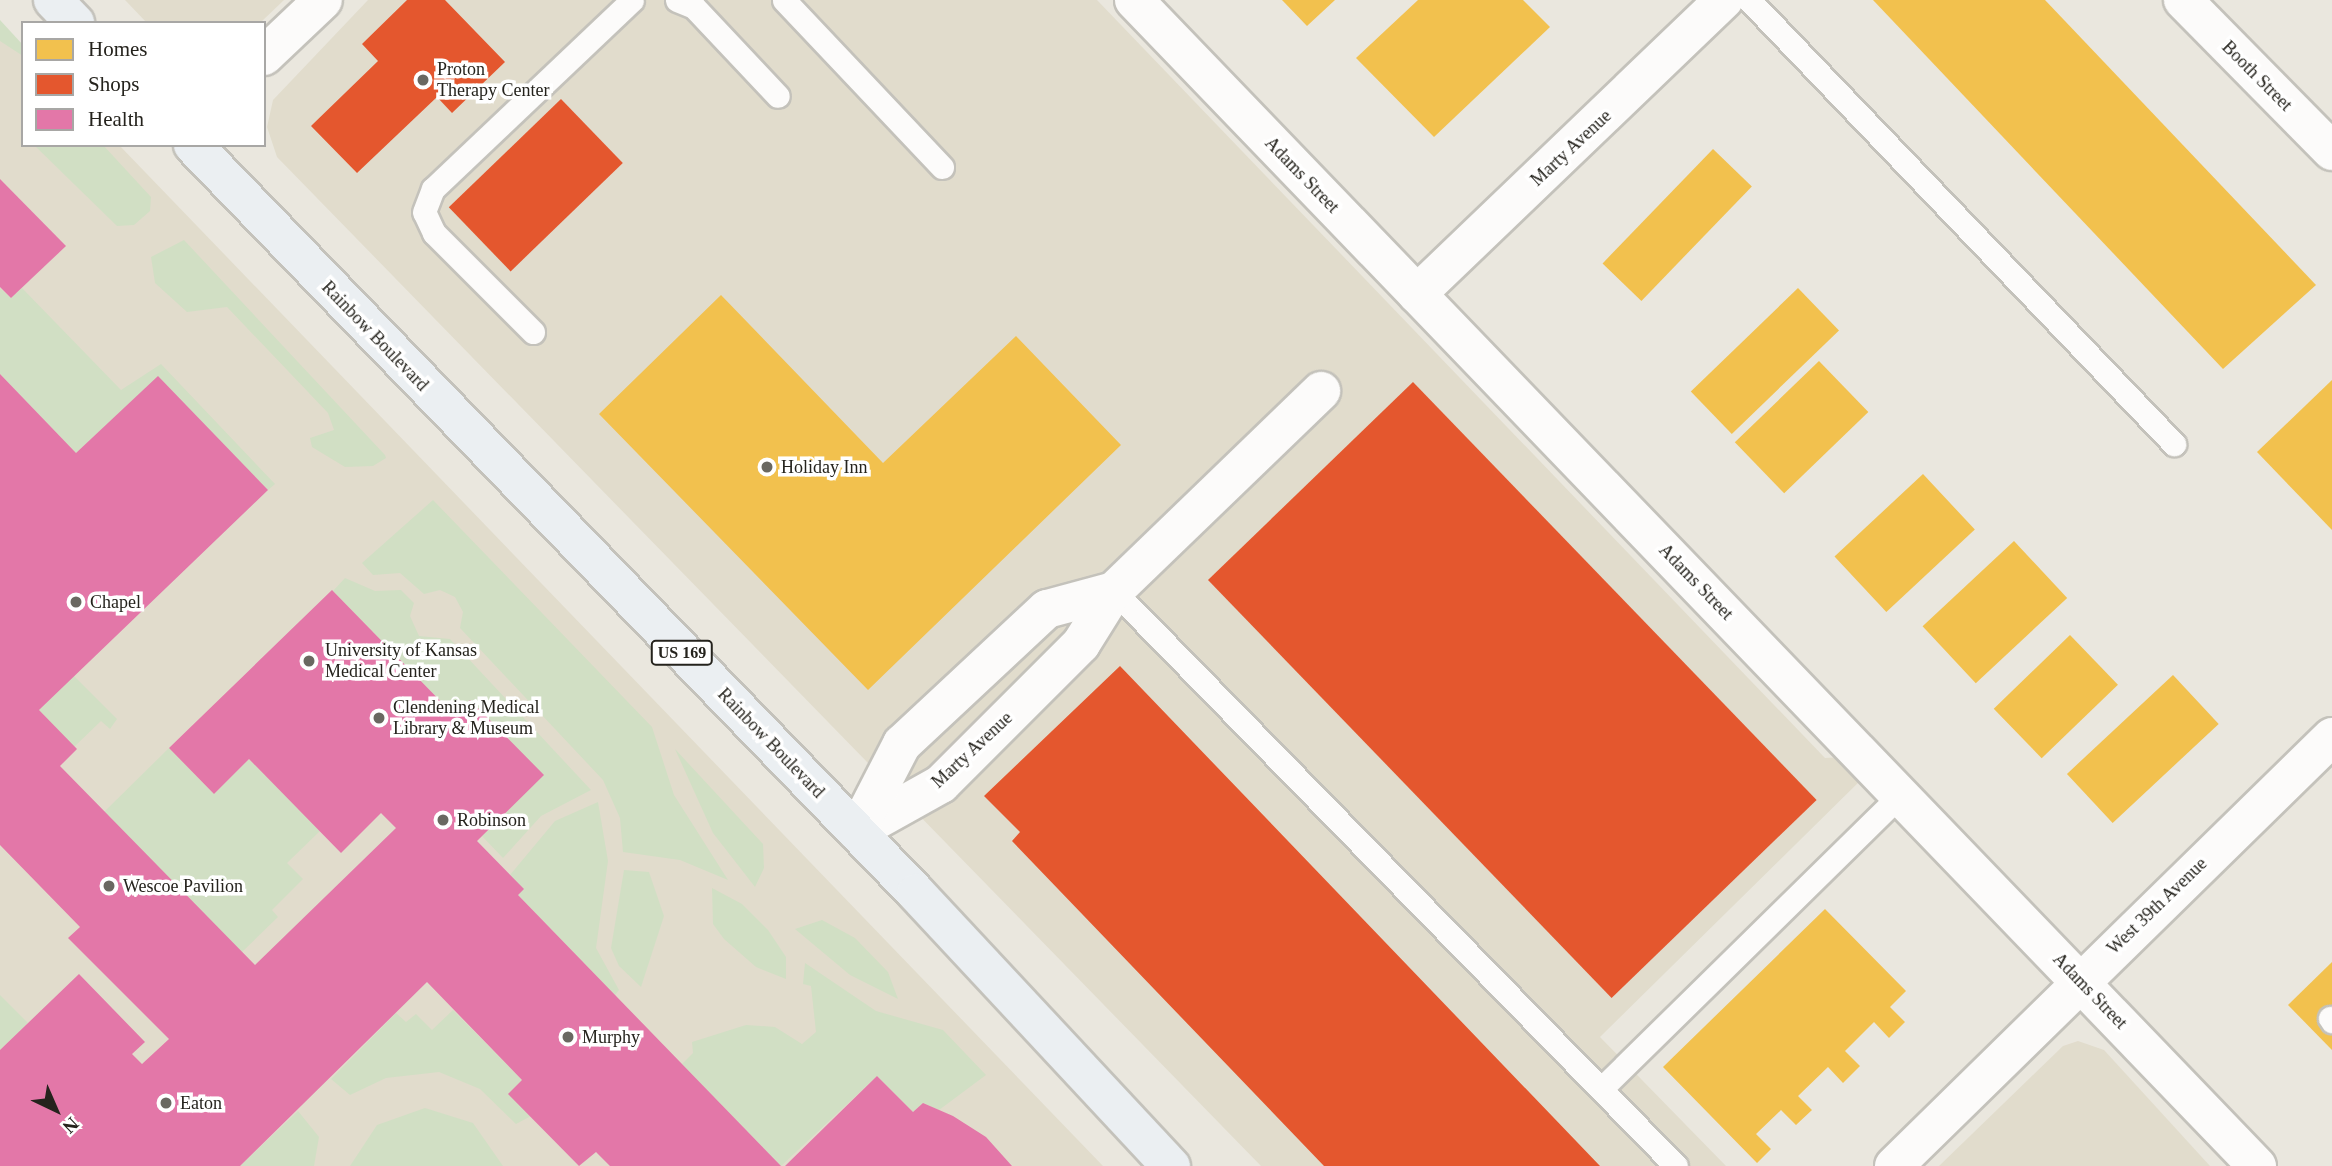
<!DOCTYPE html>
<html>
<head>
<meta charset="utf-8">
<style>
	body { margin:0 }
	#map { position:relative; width:2332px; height:1166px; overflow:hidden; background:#eae7de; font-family:"Times New Roman",serif }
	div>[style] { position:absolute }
	.built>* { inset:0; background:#e1dccc }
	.green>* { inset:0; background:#d1dfc4 }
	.homes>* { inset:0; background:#f2c14e; transform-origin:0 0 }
	.shops>* { inset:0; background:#e4572e; transform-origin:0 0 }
	.health>* { inset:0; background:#e377a8 }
	.roads { filter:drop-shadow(2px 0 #c4c2bb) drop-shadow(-2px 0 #c4c2bb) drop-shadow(0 2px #c4c2bb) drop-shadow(0 -2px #c4c2bb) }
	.service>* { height:23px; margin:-11.5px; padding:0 11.5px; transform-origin:11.5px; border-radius:11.5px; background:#fcfbfa }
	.minor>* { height:38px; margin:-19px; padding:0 19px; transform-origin:19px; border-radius:19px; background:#fcfbfa }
	.primary>* { height:38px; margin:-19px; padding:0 19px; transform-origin:19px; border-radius:19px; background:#ebeff2 }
	.dots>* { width:19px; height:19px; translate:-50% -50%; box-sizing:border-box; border:4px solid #fff; border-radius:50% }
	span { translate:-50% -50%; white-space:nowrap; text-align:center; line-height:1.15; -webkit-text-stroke:7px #fff; paint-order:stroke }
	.shield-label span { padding:2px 5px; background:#fff; border:2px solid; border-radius:5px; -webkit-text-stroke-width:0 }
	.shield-label { font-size:16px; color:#25231d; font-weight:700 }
	.poi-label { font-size:18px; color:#25231d }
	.left { translate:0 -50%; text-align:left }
	.street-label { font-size:18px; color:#25231d }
	.legend { position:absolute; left:21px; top:21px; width:245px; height:126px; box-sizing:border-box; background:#fff; border:2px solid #a8a7a5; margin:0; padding:9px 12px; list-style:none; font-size:21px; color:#25231d }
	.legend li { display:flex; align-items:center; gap:14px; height:35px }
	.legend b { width:35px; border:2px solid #a8a7a5 }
	.north { position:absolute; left:21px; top:1075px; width:70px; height:70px; -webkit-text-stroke:5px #fff; paint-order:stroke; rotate:136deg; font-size:19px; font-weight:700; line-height:28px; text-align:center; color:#25231d }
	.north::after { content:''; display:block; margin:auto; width:24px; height:32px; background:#25231d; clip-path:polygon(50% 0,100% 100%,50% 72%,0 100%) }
</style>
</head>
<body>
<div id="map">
	<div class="built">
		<i style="clip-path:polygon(125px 0,284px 0,260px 23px,147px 23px)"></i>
		<i style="clip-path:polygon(368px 0,1097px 0,1825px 758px,1842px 757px,1866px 775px,1600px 1037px,1726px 1166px,1261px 1166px,277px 157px,267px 127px,273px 100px)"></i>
		<i style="clip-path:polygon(0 22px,23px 46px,23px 145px,119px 145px,1103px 1166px,0 1166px)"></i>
		<i style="clip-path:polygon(2078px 1041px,2104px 1050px,2210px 1166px,1939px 1166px,2063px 1046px)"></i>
	</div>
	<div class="green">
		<i style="clip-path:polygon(0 20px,23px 45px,23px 56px,0 41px)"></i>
		<i style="clip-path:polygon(34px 145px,103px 145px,151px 197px,150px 211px,134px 225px,117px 226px)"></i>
		<i style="clip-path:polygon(184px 240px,385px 455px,386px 458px,373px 466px,345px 467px,312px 447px,310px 438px,334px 430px,328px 413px,227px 307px,187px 312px,155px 283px,151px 257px)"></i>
		<i style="clip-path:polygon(0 288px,11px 298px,22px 288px,121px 390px,161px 364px,275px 484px,268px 490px,158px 377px,76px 453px,0 374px)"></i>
		<i style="clip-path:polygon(433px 500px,652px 727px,674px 795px,728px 880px,680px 860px,623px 852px,620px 818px,603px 780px,460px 628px,463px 612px,455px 597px,440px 590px,424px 594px,400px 573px,373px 575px,362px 563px)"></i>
		<i style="clip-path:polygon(345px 578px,375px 591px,401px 590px,414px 603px,410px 616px,419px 636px,450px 639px,591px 790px,541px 816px,503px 858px,482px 836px,543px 775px,454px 715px,333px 591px)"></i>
		<i style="clip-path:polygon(74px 676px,117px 719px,110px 729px,101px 721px,74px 747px,39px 710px)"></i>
		<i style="clip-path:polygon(169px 748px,214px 794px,249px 759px,320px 831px,287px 863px,303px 879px,272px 910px,278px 917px,242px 952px,104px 812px)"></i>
		<i style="clip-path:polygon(675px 749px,763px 844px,764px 868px,755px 887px,713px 833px)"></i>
		<i style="clip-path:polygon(598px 802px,608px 861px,596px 948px,619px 990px,615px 995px,518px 895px,510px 875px,555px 821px)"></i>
		<i style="clip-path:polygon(624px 870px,649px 872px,664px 916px,641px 987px,619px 966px,611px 948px)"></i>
		<i style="clip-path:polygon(712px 888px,742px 904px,768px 930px,786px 957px,786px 979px,756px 967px,724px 939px,713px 924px)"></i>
		<i style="clip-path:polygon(822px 920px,855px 938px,888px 972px,898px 999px,850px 975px,795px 929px)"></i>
		<i style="clip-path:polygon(805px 963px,876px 1011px,943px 1030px,986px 1075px,939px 1110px,923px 1103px,913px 1112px,877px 1076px,781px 1166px,682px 1064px,693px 1053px,692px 1042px,746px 1025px,775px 1027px,802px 1044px,816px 1032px,811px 986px,803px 984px)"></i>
		<i style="clip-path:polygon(0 995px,28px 1023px,0 1050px)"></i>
		<i style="clip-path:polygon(453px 1010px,522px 1080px,531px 1116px,516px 1124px,480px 1089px,439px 1072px,386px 1078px,350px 1095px,331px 1079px,396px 1013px,406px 1022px,416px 1014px,432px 1030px)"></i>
		<i style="clip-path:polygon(425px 1108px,473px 1123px,503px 1166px,350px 1166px,377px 1125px)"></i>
		<i style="clip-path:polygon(298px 1111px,319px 1137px,314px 1166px,240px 1166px)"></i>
	</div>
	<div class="homes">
		<i style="clip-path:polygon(1282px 0,1335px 0,1307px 26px)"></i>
		<i style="clip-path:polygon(1418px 0,1523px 0,1550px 27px,1434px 137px,1356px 58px)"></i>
		<i style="clip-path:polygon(1873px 0,2045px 0,2316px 285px,2223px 369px)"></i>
		<i style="left:1713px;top:149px;width:54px;height:159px;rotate:44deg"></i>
		<i style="left:1798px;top:288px;width:59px;height:149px;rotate:46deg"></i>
		<i style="clip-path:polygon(721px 295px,883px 463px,1016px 336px,1121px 445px,868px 690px,599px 414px)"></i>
		<i style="left:1819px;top:361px;width:71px;height:117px;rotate:46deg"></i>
		<i style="clip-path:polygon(2332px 380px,2332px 530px,2257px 452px)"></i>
		<i style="left:1923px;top:474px;width:76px;height:121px;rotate:47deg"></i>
		<i style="left:2014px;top:541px;width:78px;height:125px;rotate:47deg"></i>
		<i style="left:2070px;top:635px;width:69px;height:106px;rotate:46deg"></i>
		<i style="left:2173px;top:675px;width:67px;height:145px;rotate:47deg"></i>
		<i style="clip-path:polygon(1825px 909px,1906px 991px,1890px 1007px,1905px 1022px,1889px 1038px,1874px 1022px,1845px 1051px,1860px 1066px,1843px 1083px,1828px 1067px,1798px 1096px,1812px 1110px,1796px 1125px,1781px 1110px,1756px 1134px,1771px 1149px,1757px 1163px,1663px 1067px)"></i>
		<i style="clip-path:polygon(2332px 962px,2332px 1050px,2288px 1005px)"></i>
	</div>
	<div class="shops">
		<i style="clip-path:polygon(407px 0,445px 0,505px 62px,452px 113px,437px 97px,357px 173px,311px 126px,378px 61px,362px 44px)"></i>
		<i style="left:561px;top:99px;width:89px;height:156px;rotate:46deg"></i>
		<i style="left:1413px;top:382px;width:581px;height:285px;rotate:46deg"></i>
		<i style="clip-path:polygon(1120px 666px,1600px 1166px,1324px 1166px,1012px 841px,1020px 832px,984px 796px)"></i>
	</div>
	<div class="health">
		<i style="clip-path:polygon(0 179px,66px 246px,11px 298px,0 287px)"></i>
		<i style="clip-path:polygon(0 374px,76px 453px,158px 376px,268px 490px,39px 710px,77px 749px,60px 766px,255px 965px,396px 828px,381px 813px,341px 853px,249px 759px,214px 794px,169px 748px,332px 590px,454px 715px,470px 700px,544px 775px,477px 841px,524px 889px,518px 895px,781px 1166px,610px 1166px,596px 1152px,579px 1166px,508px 1094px,522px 1080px,427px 982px,240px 1166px,0 1166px,0 1050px,79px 974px,145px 1042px,132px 1054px,142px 1064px,169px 1039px,68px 938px,80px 927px,0 845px)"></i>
		<i style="clip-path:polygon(877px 1076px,913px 1112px,923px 1103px,953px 1116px,986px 1137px,1012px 1166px,785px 1166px)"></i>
	</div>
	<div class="roads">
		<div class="service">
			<i style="left:677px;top:0;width:18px;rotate:22deg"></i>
			<i style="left:694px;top:7px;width:122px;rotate:46.7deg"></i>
			<i style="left:784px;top:0;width:230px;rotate:46.6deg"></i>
			<i style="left:1749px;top:0;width:615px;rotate:46.25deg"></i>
			<i style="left:533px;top:332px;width:140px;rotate:-135deg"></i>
			<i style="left:434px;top:233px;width:23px;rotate:-115deg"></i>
			<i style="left:424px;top:212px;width:25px;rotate:-69deg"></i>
			<i style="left:433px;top:189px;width:274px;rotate:-43.5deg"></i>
			<i style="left:1114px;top:591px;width:804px;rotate:45.66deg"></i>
			<i style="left:2330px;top:1018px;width:4px;rotate:56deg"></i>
			<i style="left:1601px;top:1089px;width:421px;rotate:-44.5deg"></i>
		</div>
		<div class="minor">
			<i style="left:1134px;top:0;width:1619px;rotate:46.08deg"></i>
			<i style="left:2183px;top:0;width:212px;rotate:45.4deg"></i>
			<i style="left:264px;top:56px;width:81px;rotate:-43.5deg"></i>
			<i style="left:1417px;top:294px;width:425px;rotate:-43.8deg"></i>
			<i style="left:857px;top:831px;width:96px;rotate:-29.2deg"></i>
			<i style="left:941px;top:784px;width:198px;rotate:-45deg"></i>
			<i style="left:1081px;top:644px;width:62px;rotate:-58.1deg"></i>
			<i style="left:1114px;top:591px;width:288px;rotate:-44deg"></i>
			<i style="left:857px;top:831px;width:98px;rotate:-62.7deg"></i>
			<i style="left:902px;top:744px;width:198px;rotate:-43deg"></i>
			<i style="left:1047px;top:609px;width:69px;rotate:-15deg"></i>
			<i style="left:1894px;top:1166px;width:613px;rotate:-44.41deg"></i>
		</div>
		<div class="primary">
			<i style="left:53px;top:0;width:32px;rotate:46deg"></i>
			<i style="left:193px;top:145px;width:1040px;rotate:45.97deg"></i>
			<i style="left:916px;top:893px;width:374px;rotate:47deg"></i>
		</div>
	</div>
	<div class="dots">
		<i style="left:423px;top:80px;background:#6a6861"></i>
		<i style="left:767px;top:467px;background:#6a6861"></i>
		<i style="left:76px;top:602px;background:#6a6861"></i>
		<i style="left:309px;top:661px;background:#6a6861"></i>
		<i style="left:379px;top:718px;background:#6a6861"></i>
		<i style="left:443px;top:820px;background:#6a6861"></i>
		<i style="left:109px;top:886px;background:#6a6861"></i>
		<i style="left:568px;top:1037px;background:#6a6861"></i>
		<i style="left:166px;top:1103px;background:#6a6861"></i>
	</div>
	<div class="shield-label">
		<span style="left:682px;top:653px">US 169</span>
	</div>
	<div class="poi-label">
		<span class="left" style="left:437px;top:80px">Proton<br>Therapy Center</span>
		<span class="left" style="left:781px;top:467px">Holiday Inn</span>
		<span class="left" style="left:90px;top:602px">Chapel</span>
		<span class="left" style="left:325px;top:661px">University of Kansas<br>Medical Center</span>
		<span class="left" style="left:393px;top:718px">Clendening Medical<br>Library &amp; Museum</span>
		<span class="left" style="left:457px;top:820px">Robinson</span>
		<span class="left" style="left:123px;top:886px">Wescoe Pavilion</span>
		<span class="left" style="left:582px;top:1037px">Murphy</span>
		<span class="left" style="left:180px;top:1103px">Eaton</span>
	</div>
	<div class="street-label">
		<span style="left:2257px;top:76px;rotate:45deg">Booth Street</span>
		<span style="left:1571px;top:148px;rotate:-43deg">Marty Avenue</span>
		<span style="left:1302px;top:175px;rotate:46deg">Adams Street</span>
		<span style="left:375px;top:336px;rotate:46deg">Rainbow Boulevard</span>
		<span style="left:1696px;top:582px;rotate:46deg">Adams Street</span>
		<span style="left:771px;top:743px;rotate:46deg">Rainbow Boulevard</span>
		<span style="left:972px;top:750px;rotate:-43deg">Marty Avenue</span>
		<span style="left:2157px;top:906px;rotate:-44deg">West 39th Avenue</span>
		<span style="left:2090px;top:991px;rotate:46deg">Adams Street</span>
	</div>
	<ul class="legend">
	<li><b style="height:19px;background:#f2c14e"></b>Homes</li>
	<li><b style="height:19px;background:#e4572e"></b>Shops</li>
	<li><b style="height:19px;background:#e377a8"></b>Health</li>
	</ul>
	<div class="north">N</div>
</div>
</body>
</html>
